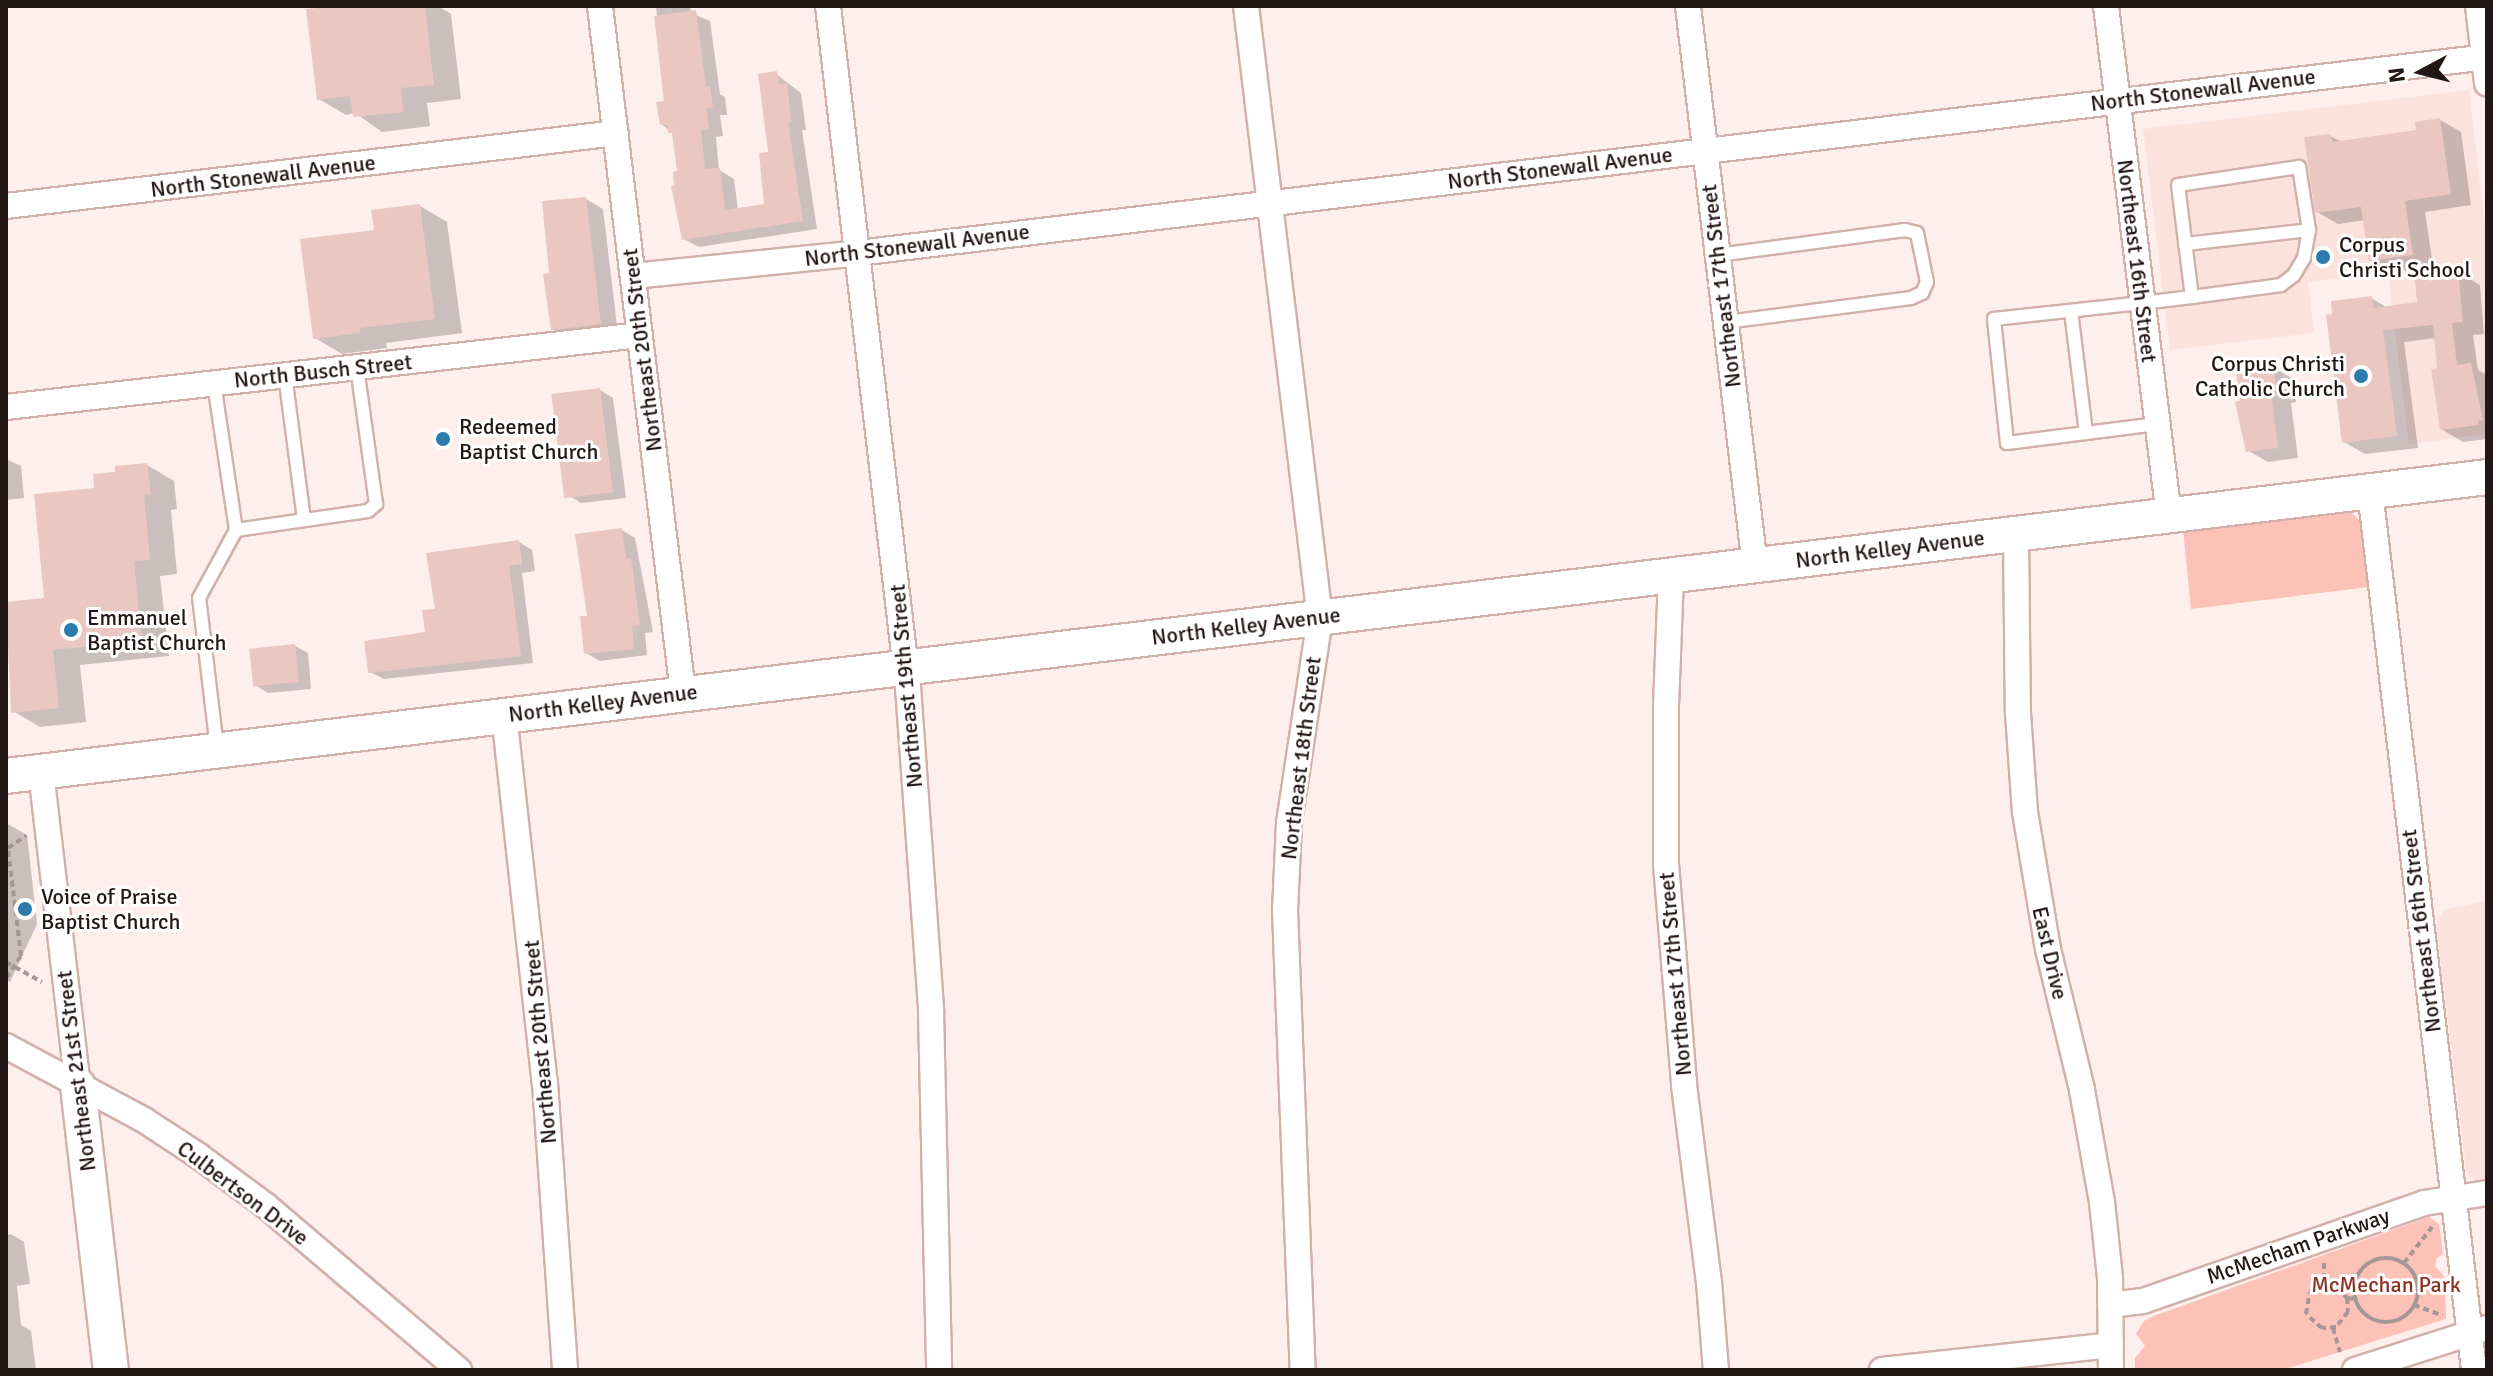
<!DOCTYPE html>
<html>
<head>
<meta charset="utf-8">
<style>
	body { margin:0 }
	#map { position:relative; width:2493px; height:1376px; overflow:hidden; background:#feefed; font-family:Signika,sans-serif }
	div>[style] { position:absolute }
	.built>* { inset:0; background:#fce2dd }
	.green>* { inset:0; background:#fcc2b7 }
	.shadow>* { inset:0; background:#0003 }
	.building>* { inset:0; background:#eac8c1; transform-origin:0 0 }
	.path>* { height:4px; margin-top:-2px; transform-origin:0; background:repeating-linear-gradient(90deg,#a59795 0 6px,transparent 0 10px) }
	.path>.ring { margin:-2px; padding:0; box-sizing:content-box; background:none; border:4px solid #a59795; border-radius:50% }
	.roads { filter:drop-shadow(2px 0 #d2b0aa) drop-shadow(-2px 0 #d2b0aa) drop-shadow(0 2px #d2b0aa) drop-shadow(0 -2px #d2b0aa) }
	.lane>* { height:12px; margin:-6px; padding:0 6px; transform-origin:6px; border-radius:6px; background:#fff }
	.street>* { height:24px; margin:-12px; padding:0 12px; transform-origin:12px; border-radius:12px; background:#fff }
	.secondary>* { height:34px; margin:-17px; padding:0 17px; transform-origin:17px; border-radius:17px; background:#fff }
	.dots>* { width:22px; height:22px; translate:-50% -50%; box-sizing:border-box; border:4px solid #fff; border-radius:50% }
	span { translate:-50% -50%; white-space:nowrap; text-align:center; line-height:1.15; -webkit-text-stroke:6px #fff; paint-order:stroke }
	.street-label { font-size:22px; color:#231715 }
	.poi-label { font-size:22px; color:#231715 }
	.left { translate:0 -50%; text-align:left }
	.right { translate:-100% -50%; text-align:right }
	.park-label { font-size:22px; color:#8d3123 }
	.frame { position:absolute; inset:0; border:8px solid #231715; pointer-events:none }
	.north { position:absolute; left:2381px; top:32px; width:80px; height:80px; -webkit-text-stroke:6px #fff; paint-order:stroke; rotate:263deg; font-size:22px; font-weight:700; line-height:32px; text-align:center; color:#231715 }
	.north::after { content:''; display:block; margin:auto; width:28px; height:36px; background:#231715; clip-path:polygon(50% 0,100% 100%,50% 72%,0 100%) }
</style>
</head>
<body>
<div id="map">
	<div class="built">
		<i style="clip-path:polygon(2469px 90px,2487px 242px,2487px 434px,2409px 444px,2388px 273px,2308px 282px,2314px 333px,2170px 350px,2143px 129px)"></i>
		<i style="clip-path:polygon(2487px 901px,2487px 1181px,2483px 1182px,2469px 1177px,2466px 1169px,2437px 930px,2438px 919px,2445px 909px)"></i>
	</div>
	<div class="green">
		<i style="clip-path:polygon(2349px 510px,2361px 522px,2368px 587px,2191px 609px,2183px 529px)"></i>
		<i style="clip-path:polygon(2429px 1217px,2439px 1224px,2443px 1254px,2437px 1258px,2435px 1266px,2445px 1277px,2446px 1319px,2282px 1370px,2135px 1370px,2135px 1358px,2145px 1346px,2136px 1334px,2144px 1321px,2151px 1317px)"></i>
	</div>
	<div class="shadow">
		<i style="clip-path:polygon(354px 6px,438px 6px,451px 14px,461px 99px,427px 103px,430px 126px,382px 132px,355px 113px,346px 115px,319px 99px)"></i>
		<i style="clip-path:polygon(656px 6px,690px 6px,691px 13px,710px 21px,720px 94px,725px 97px,727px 115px,720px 115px,723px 136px,716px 137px,719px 170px,734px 179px,738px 210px,766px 206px,776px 74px,801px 93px,806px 130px,802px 130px,817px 229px,699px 247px,684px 239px,674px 134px,661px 124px,666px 103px)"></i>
		<i style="clip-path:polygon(2440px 120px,2461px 132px,2471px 205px,2425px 212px,2433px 266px,2391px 272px,2370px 260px,2365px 220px,2338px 224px,2317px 212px,2330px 136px,2342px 142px,2418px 132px)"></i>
		<i style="clip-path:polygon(586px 199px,603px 209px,618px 334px,570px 339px,553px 329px,551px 275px)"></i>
		<i style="clip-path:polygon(420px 206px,447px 222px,462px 333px,386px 343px,387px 348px,342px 354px,315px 338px,376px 231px)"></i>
		<i style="clip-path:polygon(2458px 272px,2480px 285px,2484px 334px,2473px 335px,2478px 370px,2487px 375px,2487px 439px,2463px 442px,2441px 429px,2436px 338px,2404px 342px,2418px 448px,2365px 454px,2344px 442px,2371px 298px,2388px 308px,2419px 304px)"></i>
		<i style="clip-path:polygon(2273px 367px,2293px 379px,2296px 402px,2291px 403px,2298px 458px,2268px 462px,2247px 450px,2242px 403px)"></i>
		<i style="clip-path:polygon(600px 390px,613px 398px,626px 498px,581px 503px,568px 495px)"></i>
		<i style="clip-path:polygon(6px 459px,21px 466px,24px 498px,6px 500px)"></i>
		<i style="clip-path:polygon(147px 465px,174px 481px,177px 509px,171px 510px,177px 574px,160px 576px,169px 656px,80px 665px,86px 722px,40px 727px,13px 711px,6px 604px,46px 600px,96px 490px,118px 474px)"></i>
		<i style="clip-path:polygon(622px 530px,635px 538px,653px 632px,645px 633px,647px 655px,600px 661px,586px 653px,589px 618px)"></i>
		<i style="clip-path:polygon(519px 542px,532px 550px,535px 571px,522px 573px,533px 663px,384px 679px,370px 672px,427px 633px,437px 611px)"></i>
		<i style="clip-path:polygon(295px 646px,308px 653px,311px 689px,268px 693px,255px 685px)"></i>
		<i style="clip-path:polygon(6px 823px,27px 835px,37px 924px,10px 982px,6px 980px)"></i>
		<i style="clip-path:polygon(11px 1234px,24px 1242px,30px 1284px,17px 1286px,21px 1325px,31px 1331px,36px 1370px,6px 1370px,6px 1235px)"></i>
	</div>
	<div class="building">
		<i style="clip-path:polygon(337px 6px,425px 6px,434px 85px,401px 88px,403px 112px,353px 117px,350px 96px,317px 100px,306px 9px)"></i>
		<i style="clip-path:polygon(696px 10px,706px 87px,710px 86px,713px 108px,706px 108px,709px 129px,701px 130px,705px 169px,720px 168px,725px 210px,764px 204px,759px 153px,768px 152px,758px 74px,777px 71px,779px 84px,787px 83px,791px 122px,788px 122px,803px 221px,682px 240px,671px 186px,674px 185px,673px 172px,677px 171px,672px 133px,668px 133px,667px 125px,660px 125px,656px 102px,664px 101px,654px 16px)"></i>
		<i style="clip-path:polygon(2440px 118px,2451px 194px,2405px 201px,2413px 255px,2369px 261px,2361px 207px,2315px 213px,2304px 137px,2331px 134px,2332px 142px,2416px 130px,2415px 122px)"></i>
		<i style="clip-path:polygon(586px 197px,601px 324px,551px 330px,543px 274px,549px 273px,542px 201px)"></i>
		<i style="clip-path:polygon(420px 204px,435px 319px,360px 328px,360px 333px,313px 339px,300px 239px,374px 230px,371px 210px)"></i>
		<i style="clip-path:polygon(2458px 270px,2463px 322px,2452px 323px,2457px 365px,2471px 363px,2483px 420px,2478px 421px,2479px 425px,2440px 430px,2431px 369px,2437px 368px,2433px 325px,2383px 330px,2397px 436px,2342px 443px,2326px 315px,2332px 314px,2331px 301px,2372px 296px,2373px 308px,2417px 302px,2414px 274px)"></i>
		<i style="clip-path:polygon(2273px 365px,2277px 391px,2271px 392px,2278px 448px,2246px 452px,2235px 402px,2240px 401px,2236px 370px)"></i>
		<i style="left:600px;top:388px;width:105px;height:49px;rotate:83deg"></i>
		<i style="clip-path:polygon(147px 463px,151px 494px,144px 495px,150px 560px,134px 561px,142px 641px,53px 650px,59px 708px,11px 713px,6px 602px,44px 598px,34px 494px,94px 488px,93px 474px,115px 472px,115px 466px)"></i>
		<i style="clip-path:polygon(622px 528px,626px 559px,631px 558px,640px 625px,632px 626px,634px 649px,584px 654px,580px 616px,587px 616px,575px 534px)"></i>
		<i style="clip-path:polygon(519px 540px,522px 564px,509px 566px,521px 656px,368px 673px,364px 641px,425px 632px,422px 610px,435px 609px,426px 553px)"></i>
		<i style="left:295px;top:644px;width:38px;height:46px;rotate:84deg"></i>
	</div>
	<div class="path">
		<i style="left:6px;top:962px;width:41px;rotate:29.1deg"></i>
		<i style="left:6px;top:978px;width:27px;rotate:-56deg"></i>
		<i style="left:21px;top:956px;width:109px;rotate:-96.9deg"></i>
		<i style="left:8px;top:848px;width:22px;rotate:-34deg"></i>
		<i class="ring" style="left:2354px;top:1258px;width:60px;height:60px"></i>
		<i style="left:2324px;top:1263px;width:21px;rotate:90deg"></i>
		<i style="left:2404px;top:1263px;width:46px;rotate:-52.1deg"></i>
		<i style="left:2347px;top:1298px;width:14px;rotate:86deg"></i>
		<i style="left:2348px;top:1312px;width:19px;rotate:129deg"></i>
		<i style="left:2336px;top:1327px;width:14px;rotate:176deg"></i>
		<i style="left:2322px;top:1328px;width:21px;rotate:-139deg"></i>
		<i style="left:2306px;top:1314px;width:22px;rotate:-80deg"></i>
		<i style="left:2310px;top:1292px;width:16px;rotate:-30deg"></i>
		<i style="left:2324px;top:1284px;width:13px;rotate:13deg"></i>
		<i style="left:2337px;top:1287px;width:15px;rotate:48deg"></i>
		<i style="left:2347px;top:1298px;width:8px;rotate:7deg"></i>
		<i style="left:2414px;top:1305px;width:30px;rotate:20deg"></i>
		<i style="left:2333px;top:1328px;width:25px;rotate:74deg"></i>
	</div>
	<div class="roads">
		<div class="lane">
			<i style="left:2185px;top:244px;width:125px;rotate:-6.4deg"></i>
			<i style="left:1718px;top:255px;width:189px;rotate:-7.6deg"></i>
			<i style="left:1905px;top:230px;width:12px;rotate:14deg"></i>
			<i style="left:1917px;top:233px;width:50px;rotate:78.5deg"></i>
			<i style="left:1927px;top:282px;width:12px;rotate:114deg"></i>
			<i style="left:1922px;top:293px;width:12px;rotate:156deg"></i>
			<i style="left:1911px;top:298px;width:187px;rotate:172.6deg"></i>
			<i style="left:2071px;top:311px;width:123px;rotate:83deg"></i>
			<i style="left:285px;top:375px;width:146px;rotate:82.5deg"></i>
			<i style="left:214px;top:383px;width:149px;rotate:81.5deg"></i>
			<i style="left:236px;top:530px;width:133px;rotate:-8.2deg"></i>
			<i style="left:368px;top:511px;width:11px;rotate:-41deg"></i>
			<i style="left:376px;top:504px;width:138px;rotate:-97.9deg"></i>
			<i style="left:2157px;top:424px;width:151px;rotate:172.8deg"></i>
			<i style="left:2007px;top:443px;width:125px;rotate:-96deg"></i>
			<i style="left:1994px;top:319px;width:149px;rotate:-6.2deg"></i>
			<i style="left:2142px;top:303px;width:50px;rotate:-6.8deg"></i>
			<i style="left:2192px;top:297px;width:90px;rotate:-7.7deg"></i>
			<i style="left:2281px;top:285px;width:16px;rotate:-38deg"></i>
			<i style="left:2294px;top:275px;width:20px;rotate:-60deg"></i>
			<i style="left:2304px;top:258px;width:28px;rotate:-80deg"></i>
			<i style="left:2309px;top:230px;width:64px;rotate:-99deg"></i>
			<i style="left:2299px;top:167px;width:122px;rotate:171.5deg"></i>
			<i style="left:2178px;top:185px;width:113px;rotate:82.9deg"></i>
			<i style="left:217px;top:748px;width:151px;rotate:-96.8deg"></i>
			<i style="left:199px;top:598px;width:77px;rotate:-61.4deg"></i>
		</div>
		<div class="street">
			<i style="left:600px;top:6px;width:692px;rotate:83.11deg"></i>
			<i style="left:828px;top:6px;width:686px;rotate:83.3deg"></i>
			<i style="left:908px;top:687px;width:325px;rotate:85.9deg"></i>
			<i style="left:931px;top:1011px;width:359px;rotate:88.7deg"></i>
			<i style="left:1246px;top:6px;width:616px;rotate:83.11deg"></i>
			<i style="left:1320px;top:618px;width:207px;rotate:98.6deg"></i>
			<i style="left:1289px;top:823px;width:87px;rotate:92.6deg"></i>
			<i style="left:1285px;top:910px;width:460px;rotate:87.8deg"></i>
			<i style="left:1688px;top:6px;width:564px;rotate:83.18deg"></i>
			<i style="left:2106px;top:6px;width:514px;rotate:82.96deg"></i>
			<i style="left:2478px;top:6px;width:78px;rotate:83.3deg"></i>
			<i style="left:6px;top:206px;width:614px;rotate:-6.82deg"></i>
			<i style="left:633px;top:276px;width:226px;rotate:-5.8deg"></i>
			<i style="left:858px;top:253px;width:1641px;rotate:-6.86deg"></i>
			<i style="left:6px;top:407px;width:638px;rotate:-6.48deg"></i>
			<i style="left:2370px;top:491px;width:885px;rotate:83.25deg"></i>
			<i style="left:2016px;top:534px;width:179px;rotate:89.4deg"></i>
			<i style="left:2018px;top:713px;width:99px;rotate:86deg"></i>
			<i style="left:2025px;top:812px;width:139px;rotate:80.5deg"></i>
			<i style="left:2048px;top:949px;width:145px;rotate:76.4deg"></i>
			<i style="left:2082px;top:1090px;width:114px;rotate:79.9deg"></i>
			<i style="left:2102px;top:1202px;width:76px;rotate:84deg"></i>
			<i style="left:2110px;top:1278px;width:92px;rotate:89.4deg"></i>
			<i style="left:1671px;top:576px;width:130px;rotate:92.2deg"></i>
			<i style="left:1666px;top:706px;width:158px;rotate:90deg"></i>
			<i style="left:1666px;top:864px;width:222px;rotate:85.3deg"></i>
			<i style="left:1684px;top:1085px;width:199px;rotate:82.8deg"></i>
			<i style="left:1709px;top:1282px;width:88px;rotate:85.5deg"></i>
			<i style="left:504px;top:714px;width:371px;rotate:83.7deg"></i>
			<i style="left:545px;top:1083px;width:288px;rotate:86deg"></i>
			<i style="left:41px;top:772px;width:316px;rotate:83.3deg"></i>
			<i style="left:6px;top:1046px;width:157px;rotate:28.2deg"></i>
			<i style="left:144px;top:1120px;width:66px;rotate:33.2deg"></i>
			<i style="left:199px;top:1156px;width:82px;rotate:36.6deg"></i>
			<i style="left:265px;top:1205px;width:255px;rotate:40.4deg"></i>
			<i style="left:2110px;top:1305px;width:33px;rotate:-7deg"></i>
			<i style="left:2143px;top:1301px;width:298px;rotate:-19.2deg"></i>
			<i style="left:2424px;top:1203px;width:64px;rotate:-9deg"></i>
			<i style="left:1882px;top:1370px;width:230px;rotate:-6.2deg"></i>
			<i style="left:2355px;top:1370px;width:139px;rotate:-17.7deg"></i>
		</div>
		<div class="secondary">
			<i style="left:6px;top:776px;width:2499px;rotate:-6.87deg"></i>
			<i style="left:78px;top:1086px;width:286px;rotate:83.4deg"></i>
		</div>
	</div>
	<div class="dots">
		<i style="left:2323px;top:257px;background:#2d7bad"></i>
		<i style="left:2361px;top:376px;background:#2d7bad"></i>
		<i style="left:443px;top:439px;background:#2d7bad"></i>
		<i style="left:71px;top:630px;background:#2d7bad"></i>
		<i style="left:25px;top:909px;background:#2d7bad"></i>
	</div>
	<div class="street-label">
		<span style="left:2203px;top:90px;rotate:-7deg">North Stonewall Avenue</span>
		<span style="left:1560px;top:168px;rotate:-7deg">North Stonewall Avenue</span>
		<span style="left:263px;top:176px;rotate:-7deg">North Stonewall Avenue</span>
		<span style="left:917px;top:245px;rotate:-7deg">North Stonewall Avenue</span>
		<span style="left:2137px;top:261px;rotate:83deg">Northeast 16th Street</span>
		<span style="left:1721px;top:286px;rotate:-97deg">Northeast 17th Street</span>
		<span style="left:642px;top:350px;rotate:-97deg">Northeast 20th Street</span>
		<span style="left:323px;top:371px;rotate:-6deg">North Busch Street</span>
		<span style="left:1890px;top:549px;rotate:-7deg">North Kelley Avenue</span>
		<span style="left:1246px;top:626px;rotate:-7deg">North Kelley Avenue</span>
		<span style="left:906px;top:686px;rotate:-95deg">Northeast 19th Street</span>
		<span style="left:603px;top:703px;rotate:-7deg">North Kelley Avenue</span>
		<span style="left:1301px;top:758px;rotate:-83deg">Northeast 18th Street</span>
		<span style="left:2421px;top:931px;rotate:-97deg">Northeast 16th Street</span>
		<span style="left:2050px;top:953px;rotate:77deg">East Drive</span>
		<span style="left:1675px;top:974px;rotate:-95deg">Northeast 17th Street</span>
		<span style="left:540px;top:1042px;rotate:-95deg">Northeast 20th Street</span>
		<span style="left:76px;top:1071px;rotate:-97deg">Northeast 21st Street</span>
		<span style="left:243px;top:1193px;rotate:37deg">Culbertson Drive</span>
		<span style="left:2298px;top:1246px;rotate:-19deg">McMecham Parkway</span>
	</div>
	<div class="poi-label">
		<span class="left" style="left:2339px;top:257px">Corpus<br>Christi School</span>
		<span class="right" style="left:2345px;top:376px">Corpus Christi<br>Catholic Church</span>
		<span class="left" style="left:459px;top:439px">Redeemed<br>Baptist Church</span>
		<span class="left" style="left:87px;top:630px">Emmanuel<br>Baptist Church</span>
		<span class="left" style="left:41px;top:909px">Voice of Praise<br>Baptist Church</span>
	</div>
	<div class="park-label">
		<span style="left:2386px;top:1285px">McMechan Park</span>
	</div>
	<div class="frame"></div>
	<div class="north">N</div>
</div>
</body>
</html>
